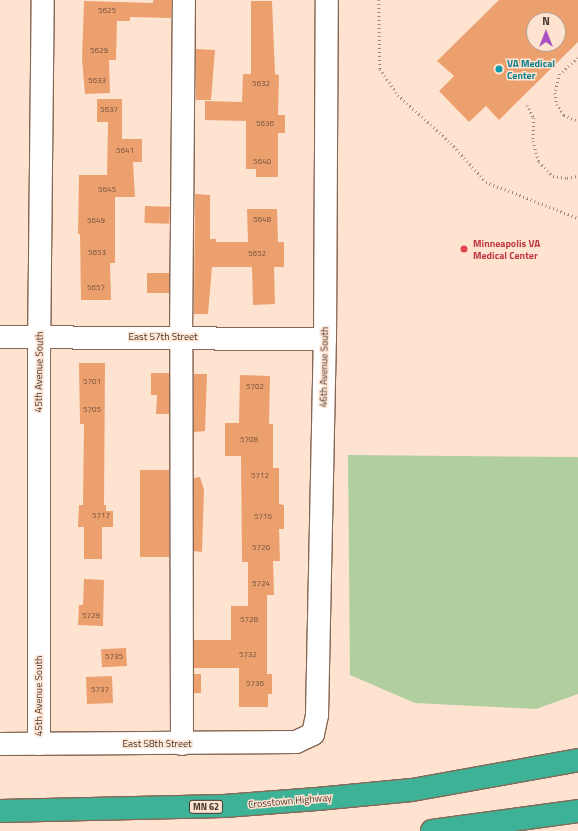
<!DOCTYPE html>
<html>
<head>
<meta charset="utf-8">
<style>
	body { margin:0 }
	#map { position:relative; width:578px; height:831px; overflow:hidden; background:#ffe3d1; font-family:"Titillium Web",sans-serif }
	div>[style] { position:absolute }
	.green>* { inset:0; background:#b1ce9f }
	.building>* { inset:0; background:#eca06d; transform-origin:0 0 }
	.path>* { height:2.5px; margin-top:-1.25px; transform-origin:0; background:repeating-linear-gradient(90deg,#9f8a7d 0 1px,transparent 0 4px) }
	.roads { filter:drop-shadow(1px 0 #866754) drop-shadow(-1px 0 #866754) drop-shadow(0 1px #866754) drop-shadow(0 -1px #866754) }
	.minor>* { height:22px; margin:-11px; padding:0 11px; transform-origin:11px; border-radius:11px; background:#fff }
	.highway>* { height:22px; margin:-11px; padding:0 11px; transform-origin:11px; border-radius:11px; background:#3eb297 }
	.dots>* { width:11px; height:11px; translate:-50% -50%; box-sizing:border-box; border:2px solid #ffe3d1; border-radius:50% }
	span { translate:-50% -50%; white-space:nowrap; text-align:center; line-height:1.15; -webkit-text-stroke:3px #ffe3d1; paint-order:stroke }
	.number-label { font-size:8px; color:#70523f }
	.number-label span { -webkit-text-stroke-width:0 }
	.shield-label span { padding:1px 3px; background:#ffe3d1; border:1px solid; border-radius:3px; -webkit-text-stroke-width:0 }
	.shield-label { font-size:9px; color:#463830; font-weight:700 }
	.culture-label { font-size:10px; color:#0d838f; font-weight:700 }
	.left { translate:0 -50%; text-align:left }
	.health-label { font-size:10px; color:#be3a42; font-weight:700 }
	.street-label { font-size:10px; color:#463830 }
	.north { position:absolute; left:526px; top:12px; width:40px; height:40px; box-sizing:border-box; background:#ffe3d1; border:1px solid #b59f91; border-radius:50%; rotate:0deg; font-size:11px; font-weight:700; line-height:16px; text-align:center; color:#463830 }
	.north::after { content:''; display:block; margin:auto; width:14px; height:18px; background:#a651bf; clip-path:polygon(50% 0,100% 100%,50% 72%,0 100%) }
</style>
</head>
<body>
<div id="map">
	<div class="green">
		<i style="clip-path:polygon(348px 455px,578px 457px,578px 694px,536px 709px,415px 703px,350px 675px)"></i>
	</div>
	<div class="building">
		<i style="clip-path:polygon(153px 0,172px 0,171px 18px,130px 17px,130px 21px,117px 21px,116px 60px,109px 60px,110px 93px,85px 94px,82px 59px,84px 1px,153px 3px)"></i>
		<i style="clip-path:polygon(evenodd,499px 0,578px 0,578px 42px,499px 120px,486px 106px,469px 122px,439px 91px,454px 76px,437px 61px,499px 0,534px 20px,558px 20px,558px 44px,534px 44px,534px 20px)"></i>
		<i style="clip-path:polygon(251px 1px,272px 1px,275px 74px,279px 75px,278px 115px,285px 115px,285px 133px,278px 133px,278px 177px,256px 177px,256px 169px,246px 169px,246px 121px,205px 120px,205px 101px,242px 102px,243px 74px,251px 74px)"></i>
		<i style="clip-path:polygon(196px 49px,215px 50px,211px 100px,196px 100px)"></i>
		<i style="clip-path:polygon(97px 99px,122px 99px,122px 139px,142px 139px,142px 162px,133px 162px,135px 197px,115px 197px,115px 263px,110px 263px,111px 300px,81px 300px,80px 234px,78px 234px,79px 175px,107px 175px,108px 122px,97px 122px)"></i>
		<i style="clip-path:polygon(195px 194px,210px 195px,210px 239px,216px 239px,216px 242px,248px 242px,247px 209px,277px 209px,278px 242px,284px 242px,284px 267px,274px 267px,275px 304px,253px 305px,252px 267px,212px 267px,208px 314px,194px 314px)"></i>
		<i style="left:145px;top:206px;width:25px;height:17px;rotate:2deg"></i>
		<i style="left:147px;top:273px;width:22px;height:20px"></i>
		<i style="clip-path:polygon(79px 363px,105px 363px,104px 505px,106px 505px,106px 511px,113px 511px,113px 527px,102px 527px,102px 559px,84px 559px,84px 527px,78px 527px,79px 505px,83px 505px,84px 424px,80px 424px)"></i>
		<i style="clip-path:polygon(151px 373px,169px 373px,169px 414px,156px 414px,157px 395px,151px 395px)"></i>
		<i style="clip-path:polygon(194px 374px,207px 374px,205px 431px,194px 432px)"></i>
		<i style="clip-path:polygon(240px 375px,270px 376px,269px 424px,273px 424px,273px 468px,279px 468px,279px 504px,284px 505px,284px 529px,279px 529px,280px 561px,273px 561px,274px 595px,267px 595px,267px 674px,272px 674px,272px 694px,268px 694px,268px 707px,239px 707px,239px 668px,194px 668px,194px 640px,231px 640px,231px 606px,248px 606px,248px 562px,242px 562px,241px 456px,225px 456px,225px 423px,239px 423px)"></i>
		<i style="left:140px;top:470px;width:29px;height:87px"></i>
		<i style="clip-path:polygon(200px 477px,204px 490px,202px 552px,194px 551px,194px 478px)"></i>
		<i style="clip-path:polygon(84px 579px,104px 580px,103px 626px,78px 625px,79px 605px,83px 605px)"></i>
		<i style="left:126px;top:648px;width:18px;height:25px;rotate:87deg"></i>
		<i style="left:194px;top:674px;width:7px;height:19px"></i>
		<i style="left:112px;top:676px;width:27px;height:26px;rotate:88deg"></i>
	</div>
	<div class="path">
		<i style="left:379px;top:0;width:69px;rotate:89.2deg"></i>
		<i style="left:380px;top:69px;width:32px;rotate:55deg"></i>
		<i style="left:398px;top:95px;width:72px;rotate:42.2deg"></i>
		<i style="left:451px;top:143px;width:52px;rotate:48.1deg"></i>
		<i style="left:486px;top:182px;width:99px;rotate:21.4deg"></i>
		<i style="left:578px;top:58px;width:24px;rotate:138deg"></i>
		<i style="left:560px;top:74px;width:20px;rotate:105deg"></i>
		<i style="left:555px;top:93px;width:11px;rotate:80deg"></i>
		<i style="left:557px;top:104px;width:13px;rotate:58deg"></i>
		<i style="left:564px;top:115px;width:15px;rotate:23deg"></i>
		<i style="left:527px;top:105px;width:15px;rotate:62deg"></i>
		<i style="left:534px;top:118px;width:23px;rotate:92deg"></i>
		<i style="left:533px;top:141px;width:22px;rotate:74deg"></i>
		<i style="left:539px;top:162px;width:20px;rotate:45deg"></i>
		<i style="left:553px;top:176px;width:14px;rotate:8deg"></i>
		<i style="left:567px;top:178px;width:11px;rotate:-10deg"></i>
	</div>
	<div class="roads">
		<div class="minor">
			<i style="left:0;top:337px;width:325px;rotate:0.4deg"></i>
			<i style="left:0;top:744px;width:296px;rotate:-0.4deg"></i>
			<i style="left:296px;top:742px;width:19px;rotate:-25deg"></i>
			<i style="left:313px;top:734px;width:19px;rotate:-78deg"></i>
			<i style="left:317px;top:715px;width:376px;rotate:-88.8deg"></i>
			<i style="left:325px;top:339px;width:339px;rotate:-89.7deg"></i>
			<i style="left:39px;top:744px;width:389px;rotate:-90deg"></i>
			<i style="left:39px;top:355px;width:355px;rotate:-89.4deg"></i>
			<i style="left:182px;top:744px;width:407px;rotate:-90.1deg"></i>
			<i style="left:181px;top:337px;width:337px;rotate:-89.5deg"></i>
		</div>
		<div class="highway">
			<i style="left:0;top:811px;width:224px;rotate:-1.3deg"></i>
			<i style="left:224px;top:806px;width:93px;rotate:-4.3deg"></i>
			<i style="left:317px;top:799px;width:95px;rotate:-5.4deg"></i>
			<i style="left:412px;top:790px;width:169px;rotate:-10.2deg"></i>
			<i style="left:432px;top:831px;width:147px;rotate:-7.8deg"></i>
		</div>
	</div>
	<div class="dots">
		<i style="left:499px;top:69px;background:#0f9aa8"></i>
		<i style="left:464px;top:249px;background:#e0444e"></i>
	</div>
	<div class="number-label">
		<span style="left:107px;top:11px">5625</span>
		<span style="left:99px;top:51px">5629</span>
		<span style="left:97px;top:81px">5633</span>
		<span style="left:261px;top:84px">5632</span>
		<span style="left:109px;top:110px">5637</span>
		<span style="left:265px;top:124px">5636</span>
		<span style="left:125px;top:151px">5641</span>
		<span style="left:262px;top:162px">5640</span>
		<span style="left:107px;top:190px">5645</span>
		<span style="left:262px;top:220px">5648</span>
		<span style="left:96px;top:221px">5649</span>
		<span style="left:97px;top:253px">5653</span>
		<span style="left:257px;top:254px">5652</span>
		<span style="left:96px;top:288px">5657</span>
		<span style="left:92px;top:382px">5701</span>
		<span style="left:255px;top:387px">5702</span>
		<span style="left:92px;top:410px">5705</span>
		<span style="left:249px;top:440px">5708</span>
		<span style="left:260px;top:476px">5712</span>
		<span style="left:101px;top:516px">5717</span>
		<span style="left:263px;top:517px">5716</span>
		<span style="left:261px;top:548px">5720</span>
		<span style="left:261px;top:584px">5724</span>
		<span style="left:91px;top:616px">5729</span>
		<span style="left:249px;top:620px">5728</span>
		<span style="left:248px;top:655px">5732</span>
		<span style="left:114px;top:657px">5735</span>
		<span style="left:255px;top:684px">5736</span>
		<span style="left:100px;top:690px">5737</span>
	</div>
	<div class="shield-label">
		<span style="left:206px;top:807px">MN 62</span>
	</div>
	<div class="culture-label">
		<span class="left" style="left:507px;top:69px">VA Medical<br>Center</span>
	</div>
	<div class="health-label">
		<span class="left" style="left:473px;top:249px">Minneapolis VA<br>Medical Center</span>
	</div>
	<div class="street-label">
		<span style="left:163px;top:337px">East 57th Street</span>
		<span style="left:324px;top:367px;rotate:-89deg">46th Avenue South</span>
		<span style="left:39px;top:372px;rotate:-89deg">45th Avenue South</span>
		<span style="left:39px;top:696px;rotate:-90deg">45th Avenue South</span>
		<span style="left:157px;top:744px">East 58th Street</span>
		<span style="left:290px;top:801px;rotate:-5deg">Crosstown Highway</span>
	</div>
	<div class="north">N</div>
</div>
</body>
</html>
